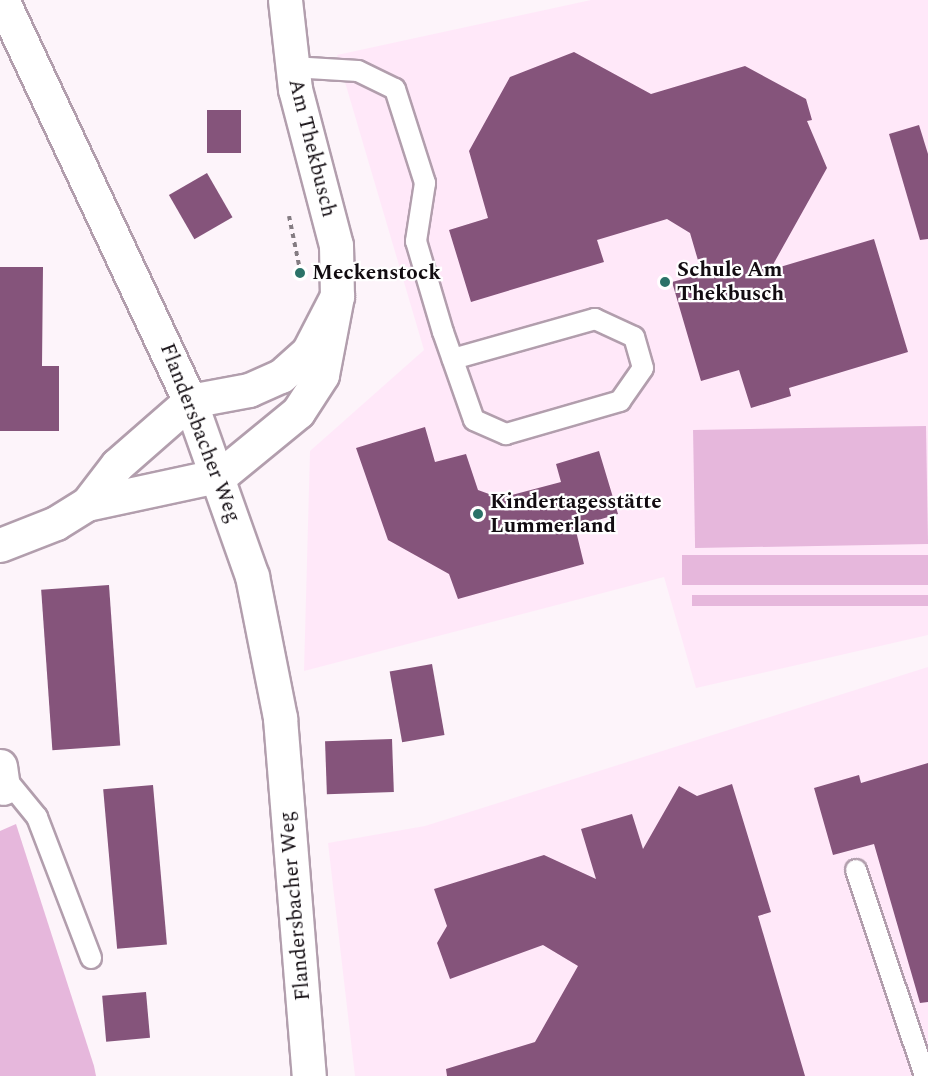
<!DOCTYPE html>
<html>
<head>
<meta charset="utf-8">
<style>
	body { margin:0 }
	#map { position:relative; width:928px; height:1076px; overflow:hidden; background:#fdf4fa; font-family:Spectral,serif }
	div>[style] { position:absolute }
	.built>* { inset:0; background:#ffe8f9 }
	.green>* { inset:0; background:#e6b7dc; transform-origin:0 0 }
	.building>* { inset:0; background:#85547b; transform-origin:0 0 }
	.path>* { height:4px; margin-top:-2px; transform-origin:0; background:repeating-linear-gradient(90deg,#847c82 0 4.5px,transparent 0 9px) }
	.roads { filter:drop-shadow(2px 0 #b29ead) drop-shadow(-2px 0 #b29ead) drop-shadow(0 2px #b29ead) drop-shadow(0 -2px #b29ead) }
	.service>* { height:20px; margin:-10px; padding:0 10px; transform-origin:10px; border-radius:10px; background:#fff }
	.minor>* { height:33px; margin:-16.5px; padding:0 16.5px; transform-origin:16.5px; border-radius:16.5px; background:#fff }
	.secondary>* { height:33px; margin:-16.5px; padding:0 16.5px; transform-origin:16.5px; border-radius:16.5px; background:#fff }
	.dots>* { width:16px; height:16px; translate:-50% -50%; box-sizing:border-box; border:3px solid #fff; border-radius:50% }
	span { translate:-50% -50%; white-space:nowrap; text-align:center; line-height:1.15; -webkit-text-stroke:4.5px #fff; paint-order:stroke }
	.street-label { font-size:21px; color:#120c11 }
	.poi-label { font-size:21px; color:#120c11; font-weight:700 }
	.left { translate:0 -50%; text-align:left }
</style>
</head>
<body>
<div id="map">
	<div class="built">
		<i style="clip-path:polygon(591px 0,928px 0,928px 635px,696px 688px,664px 577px,304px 671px,310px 451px,424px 350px,337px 55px)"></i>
		<i style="clip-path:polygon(928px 667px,928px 1076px,355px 1076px,328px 843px,425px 826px)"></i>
	</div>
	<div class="green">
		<i style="left:926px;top:426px;width:118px;height:233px;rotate:89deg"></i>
		<i style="left:928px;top:555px;width:30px;height:246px;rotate:90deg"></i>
		<i style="left:928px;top:595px;width:11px;height:236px;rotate:90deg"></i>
		<i style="clip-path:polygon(16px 824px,94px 1066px,96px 1076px,0 1076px,0 831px)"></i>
	</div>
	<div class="building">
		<i style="clip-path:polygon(574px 52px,651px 94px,745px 66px,806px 99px,812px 120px,807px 121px,827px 168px,770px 270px,874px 239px,908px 352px,789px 388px,791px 396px,751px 408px,739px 370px,701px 381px,672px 282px,702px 274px,690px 233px,667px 219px,597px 240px,604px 262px,471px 302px,449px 230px,488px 218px,469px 151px,510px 77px)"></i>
		<i style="left:207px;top:110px;width:34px;height:43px"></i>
		<i style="clip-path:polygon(919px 125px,928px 154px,928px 239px,920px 240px,889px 134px)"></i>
		<i style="left:207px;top:173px;width:51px;height:44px;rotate:60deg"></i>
		<i style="clip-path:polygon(0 267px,43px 267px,42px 366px,59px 366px,59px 431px,0 431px)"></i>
		<i style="clip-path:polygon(425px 427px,435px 462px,466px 454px,478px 490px,500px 498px,561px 482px,556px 464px,599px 451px,618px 514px,575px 527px,584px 564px,458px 599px,449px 574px,388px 540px,356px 448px)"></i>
		<i style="left:109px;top:585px;width:161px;height:68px;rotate:86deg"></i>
		<i style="left:432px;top:664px;width:72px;height:43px;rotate:80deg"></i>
		<i style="left:392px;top:739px;width:53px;height:67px;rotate:88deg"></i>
		<i style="clip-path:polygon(928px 763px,928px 1002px,920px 1003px,874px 844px,833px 855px,814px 788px,859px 775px,861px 783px)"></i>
		<i style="clip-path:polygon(732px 784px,771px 912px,758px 916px,805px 1076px,447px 1076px,446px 1069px,535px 1042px,578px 966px,543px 945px,450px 979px,437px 943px,447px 926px,434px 889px,544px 855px,596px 879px,581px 829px,632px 814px,643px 849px,679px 786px,697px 796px)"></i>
		<i style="left:153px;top:785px;width:160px;height:50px;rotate:85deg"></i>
		<i style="left:146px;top:992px;width:46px;height:44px;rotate:85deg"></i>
	</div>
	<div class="path">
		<i style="left:289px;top:216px;width:50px;rotate:78.5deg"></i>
	</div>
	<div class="roads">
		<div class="service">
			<i style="left:292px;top:67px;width:66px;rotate:3.5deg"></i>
			<i style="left:358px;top:71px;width:41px;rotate:25.9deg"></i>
			<i style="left:395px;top:89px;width:99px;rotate:72.3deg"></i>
			<i style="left:425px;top:183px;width:59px;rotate:98.8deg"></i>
			<i style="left:416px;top:241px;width:95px;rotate:73.5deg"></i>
			<i style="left:443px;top:332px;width:93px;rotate:70.6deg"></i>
			<i style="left:474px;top:420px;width:35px;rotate:24deg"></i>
			<i style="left:506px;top:434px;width:119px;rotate:-16.1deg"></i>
			<i style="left:620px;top:401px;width:40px;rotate:-55.1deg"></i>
			<i style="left:643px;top:368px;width:32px;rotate:-106deg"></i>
			<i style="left:634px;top:337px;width:43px;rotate:-155.2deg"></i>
			<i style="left:595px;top:319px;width:148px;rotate:164.3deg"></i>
			<i style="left:1px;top:773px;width:57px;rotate:50.7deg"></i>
			<i style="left:37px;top:817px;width:151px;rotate:69deg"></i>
			<i style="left:856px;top:870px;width:217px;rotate:71.5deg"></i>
		</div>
		<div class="minor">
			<i style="left:285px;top:0;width:90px;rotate:83.6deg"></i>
			<i style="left:295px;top:89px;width:161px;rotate:75.3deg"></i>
			<i style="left:336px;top:245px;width:51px;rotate:88.9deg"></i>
			<i style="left:337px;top:296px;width:80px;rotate:100.8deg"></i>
			<i style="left:322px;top:375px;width:44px;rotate:123deg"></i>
			<i style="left:298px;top:412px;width:99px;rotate:140.7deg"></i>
			<i style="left:221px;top:475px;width:137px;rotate:167.8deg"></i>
			<i style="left:87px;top:504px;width:49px;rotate:-52.4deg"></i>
			<i style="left:117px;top:465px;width:97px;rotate:-41.2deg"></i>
			<i style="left:190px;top:401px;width:60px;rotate:-10.6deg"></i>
			<i style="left:249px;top:390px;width:35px;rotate:-24deg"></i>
			<i style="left:281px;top:376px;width:36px;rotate:-42deg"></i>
			<i style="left:308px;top:352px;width:63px;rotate:-62.6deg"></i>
			<i style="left:0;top:545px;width:60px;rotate:-21.4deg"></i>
			<i style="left:56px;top:523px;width:36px;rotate:-32deg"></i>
			<i style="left:0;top:766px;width:22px;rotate:82deg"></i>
		</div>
		<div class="secondary">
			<i style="left:2px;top:0;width:443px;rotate:64.9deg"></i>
			<i style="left:190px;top:401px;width:186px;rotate:70.5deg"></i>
			<i style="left:252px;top:576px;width:145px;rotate:78.8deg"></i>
			<i style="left:280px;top:718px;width:359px;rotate:85.4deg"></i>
		</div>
	</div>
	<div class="dots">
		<i style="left:300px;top:273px;background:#2b7268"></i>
		<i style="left:665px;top:282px;background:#2b7268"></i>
		<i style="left:478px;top:514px;background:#2b7268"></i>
	</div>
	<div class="street-label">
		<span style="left:312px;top:148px;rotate:76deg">Am Thekbusch</span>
		<span style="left:200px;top:433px;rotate:69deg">Flandersbacher Weg</span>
		<span style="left:295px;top:906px;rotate:-95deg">Flandersbacher Weg</span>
	</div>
	<div class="poi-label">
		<span class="left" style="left:677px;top:282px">Schule Am<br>Thekbusch</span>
		<span class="left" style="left:312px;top:273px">Meckenstock</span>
		<span class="left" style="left:490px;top:514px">Kindertagesstätte<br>Lummerland</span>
	</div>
</div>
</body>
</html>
